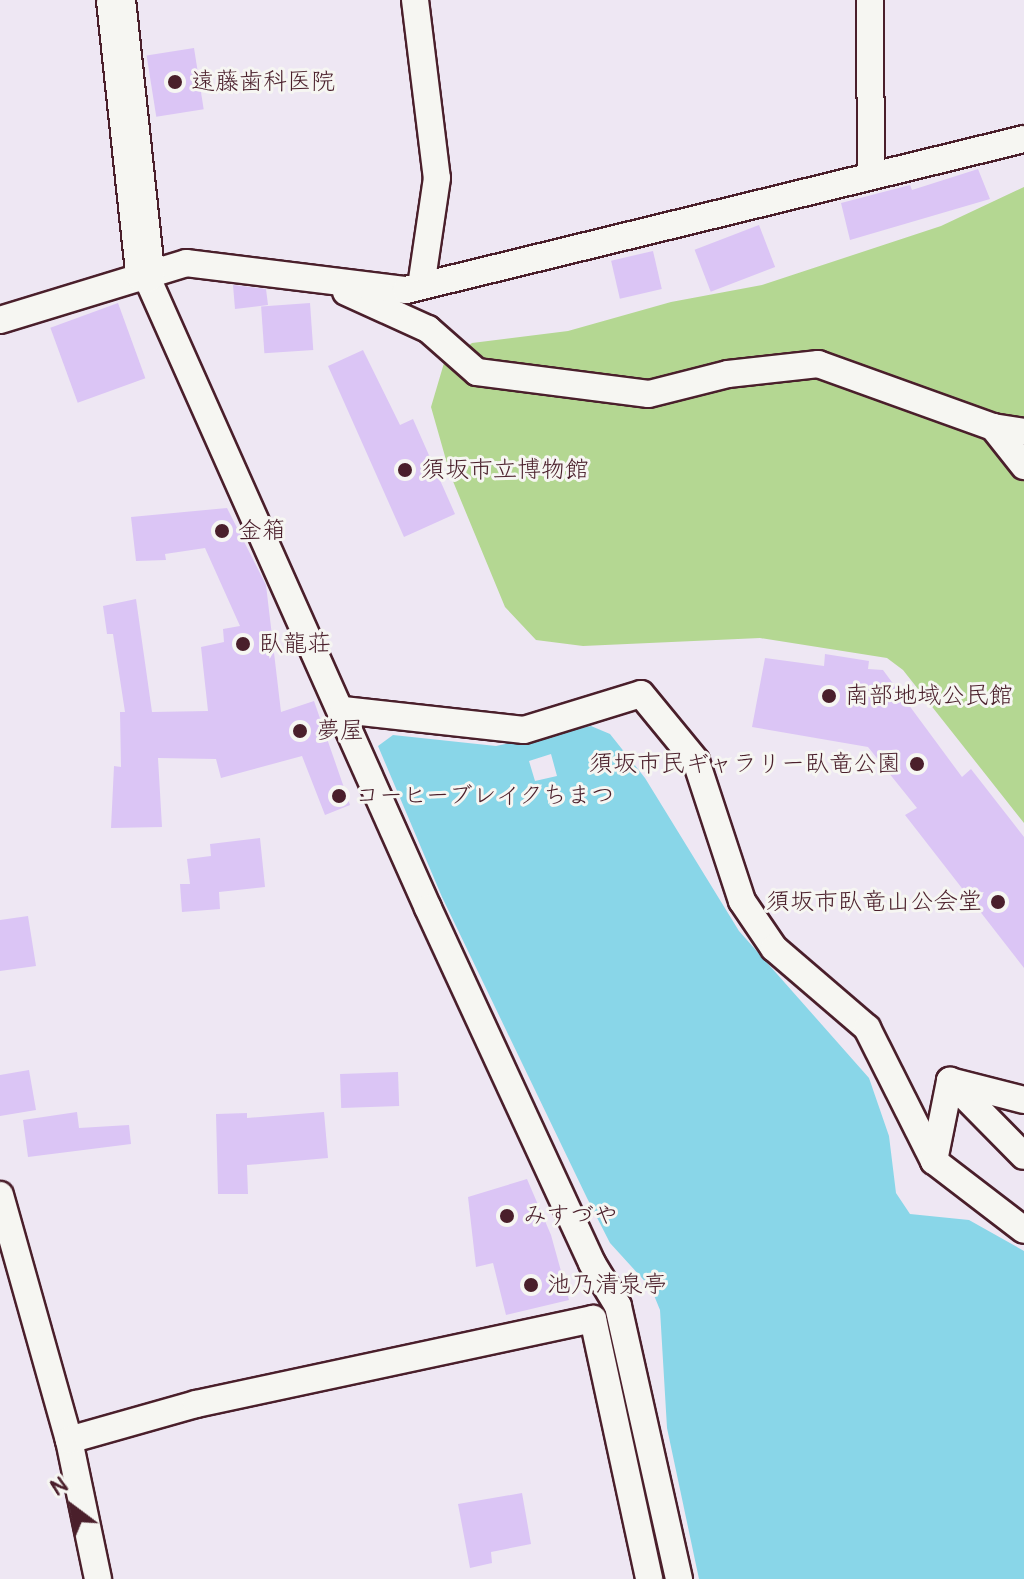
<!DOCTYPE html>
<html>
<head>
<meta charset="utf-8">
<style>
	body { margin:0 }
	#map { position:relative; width:1024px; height:1579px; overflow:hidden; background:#eee7f3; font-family:Pangolin,"Klee One",sans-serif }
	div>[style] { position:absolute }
	.green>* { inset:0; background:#b4d792 }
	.water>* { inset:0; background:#89d6e8 }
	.building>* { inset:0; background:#dbc5f5; transform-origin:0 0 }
	.roads { filter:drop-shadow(2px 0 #4a1f2b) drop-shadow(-2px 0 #4a1f2b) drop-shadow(0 2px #4a1f2b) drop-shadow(0 -2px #4a1f2b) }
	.street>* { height:26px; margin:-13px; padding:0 13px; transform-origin:13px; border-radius:13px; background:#f6f6f2 }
	.secondary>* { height:38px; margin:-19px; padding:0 19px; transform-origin:19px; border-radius:19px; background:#f6f6f2 }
	.dots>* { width:22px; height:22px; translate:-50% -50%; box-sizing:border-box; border:4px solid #f6f6f2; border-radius:50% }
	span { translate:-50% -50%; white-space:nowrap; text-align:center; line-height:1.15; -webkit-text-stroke:6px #f6f6f2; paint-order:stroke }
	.poi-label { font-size:24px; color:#4a1f2b }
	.left { translate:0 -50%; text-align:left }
	.right { translate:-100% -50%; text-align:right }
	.north { position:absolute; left:32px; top:1467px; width:80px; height:80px; -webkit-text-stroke:6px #f6f6f2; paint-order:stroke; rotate:328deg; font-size:22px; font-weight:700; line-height:32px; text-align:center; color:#4a1f2b }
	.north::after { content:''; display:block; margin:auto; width:28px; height:36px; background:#4a1f2b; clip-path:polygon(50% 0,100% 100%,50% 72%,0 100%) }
</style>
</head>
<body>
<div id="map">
	<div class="green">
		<i style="clip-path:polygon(1024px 187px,1024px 823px,903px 670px,887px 658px,760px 638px,583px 646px,536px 640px,505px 607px,450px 474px,431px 407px,444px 363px,472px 343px,568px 331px,671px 302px,762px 285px,941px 226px)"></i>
	</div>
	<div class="water">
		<i style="clip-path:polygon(evenodd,591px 726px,610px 734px,645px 778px,739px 931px,869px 1078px,889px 1136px,896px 1193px,910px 1214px,969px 1220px,1024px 1251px,1024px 1579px,699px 1579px,667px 1428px,660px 1310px,651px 1288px,610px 1243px,587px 1198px,442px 897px,378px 746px,393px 735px,496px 746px,591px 726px,551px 754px,557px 776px,535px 781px,529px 761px,551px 754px)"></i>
	</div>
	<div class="building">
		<i style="left:194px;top:48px;width:62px;height:48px;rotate:81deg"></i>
		<i style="clip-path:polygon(978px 169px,990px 199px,850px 240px,841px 203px,910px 185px,912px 190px)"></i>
		<i style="left:759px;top:225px;width:45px;height:69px;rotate:69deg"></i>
		<i style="left:653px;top:251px;width:39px;height:43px;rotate:77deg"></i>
		<i style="clip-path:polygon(233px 285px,266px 289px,268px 305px,235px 309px)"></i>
		<i style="left:118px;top:303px;width:80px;height:72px;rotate:70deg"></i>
		<i style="left:310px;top:303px;width:47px;height:49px;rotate:86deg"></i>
		<i style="clip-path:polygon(363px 350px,400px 425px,413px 419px,455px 514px,404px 537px,328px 366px)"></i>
		<i style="clip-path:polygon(227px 508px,266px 585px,281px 712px,314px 701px,350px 805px,325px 815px,302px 756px,221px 778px,216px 759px,158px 758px,162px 827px,111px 828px,114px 766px,121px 767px,120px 712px,125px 712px,113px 634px,107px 634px,103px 606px,136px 599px,152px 712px,208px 711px,201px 647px,224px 642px,223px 629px,240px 626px,205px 548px,165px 554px,166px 560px,136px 561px,131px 517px)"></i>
		<i style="clip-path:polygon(825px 654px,869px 661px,868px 669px,883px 670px,962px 777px,971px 769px,1024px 837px,1024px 968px,905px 815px,917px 808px,868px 747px,752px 727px,765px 658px,824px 666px)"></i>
		<i style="clip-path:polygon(260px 838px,265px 887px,219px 892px,220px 909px,182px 912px,180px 884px,190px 884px,187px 859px,211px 856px,210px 844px)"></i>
		<i style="clip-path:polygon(28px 916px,36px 966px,0 971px,0 920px)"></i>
		<i style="clip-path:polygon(29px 1070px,36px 1110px,0 1116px,0 1075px)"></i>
		<i style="left:398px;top:1072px;width:34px;height:58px;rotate:88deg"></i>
		<i style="clip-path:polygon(77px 1112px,79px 1128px,129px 1125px,131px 1144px,28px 1157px,23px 1120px)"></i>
		<i style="clip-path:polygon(324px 1112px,328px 1158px,247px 1165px,248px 1194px,218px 1194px,216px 1114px,247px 1113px,247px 1118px)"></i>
		<i style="clip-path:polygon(527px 1179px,551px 1235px,569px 1300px,506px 1315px,493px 1263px,476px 1267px,468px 1197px)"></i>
		<i style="clip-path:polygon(522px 1493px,531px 1544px,491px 1552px,492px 1563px,470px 1568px,458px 1504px)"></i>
	</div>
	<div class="roads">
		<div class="street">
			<i style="left:415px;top:0;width:179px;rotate:83deg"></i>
			<i style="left:437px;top:178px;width:109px;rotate:98.4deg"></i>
			<i style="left:870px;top:0;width:175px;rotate:89.7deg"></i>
			<i style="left:145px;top:273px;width:695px;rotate:65.98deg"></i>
			<i style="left:428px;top:908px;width:391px;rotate:65.2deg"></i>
			<i style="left:592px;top:1263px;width:50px;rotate:58.8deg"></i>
			<i style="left:618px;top:1306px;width:280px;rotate:77.4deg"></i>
			<i style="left:346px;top:292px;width:90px;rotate:24.3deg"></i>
			<i style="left:428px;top:329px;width:65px;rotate:41.3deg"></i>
			<i style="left:477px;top:372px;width:173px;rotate:7.3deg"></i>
			<i style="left:649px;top:394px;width:81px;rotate:-14.2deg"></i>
			<i style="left:728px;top:374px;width:91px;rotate:-6.3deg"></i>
			<i style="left:818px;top:364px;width:186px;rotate:19.8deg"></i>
			<i style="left:993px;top:427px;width:31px;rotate:9deg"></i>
			<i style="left:0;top:320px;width:195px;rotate:-17deg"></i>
			<i style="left:186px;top:263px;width:222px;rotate:7deg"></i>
			<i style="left:406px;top:290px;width:636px;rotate:-13.73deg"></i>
			<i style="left:993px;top:427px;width:50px;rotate:51.5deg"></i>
			<i style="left:343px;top:710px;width:182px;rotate:6.3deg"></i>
			<i style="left:524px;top:730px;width:122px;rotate:-17.1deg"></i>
			<i style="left:641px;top:694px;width:87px;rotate:50.6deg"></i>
			<i style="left:696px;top:761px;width:147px;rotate:71.8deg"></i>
			<i style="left:742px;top:901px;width:57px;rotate:55.8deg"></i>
			<i style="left:774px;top:948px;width:123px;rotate:40.7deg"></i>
			<i style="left:867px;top:1028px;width:149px;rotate:63.3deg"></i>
			<i style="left:934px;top:1161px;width:113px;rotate:37.5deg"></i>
			<i style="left:950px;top:1081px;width:105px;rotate:45.4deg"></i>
			<i style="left:950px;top:1081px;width:76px;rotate:14.4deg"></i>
			<i style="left:934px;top:1161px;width:82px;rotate:-78.7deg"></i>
			<i style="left:0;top:1195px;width:255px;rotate:74.3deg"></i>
			<i style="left:69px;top:1440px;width:142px;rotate:78.2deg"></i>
			<i style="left:69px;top:1440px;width:132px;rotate:-15.8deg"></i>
			<i style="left:196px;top:1404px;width:406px;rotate:-12.1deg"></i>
			<i style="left:593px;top:1319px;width:266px;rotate:77.8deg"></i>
		</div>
		<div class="secondary">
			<i style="left:116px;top:0;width:275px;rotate:83.9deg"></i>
		</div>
	</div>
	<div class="dots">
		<i style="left:175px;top:82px;background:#4a1f2b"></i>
		<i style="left:405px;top:470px;background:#4a1f2b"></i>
		<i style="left:222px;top:531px;background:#4a1f2b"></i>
		<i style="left:243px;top:644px;background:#4a1f2b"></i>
		<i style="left:829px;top:696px;background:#4a1f2b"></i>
		<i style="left:300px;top:731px;background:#4a1f2b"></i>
		<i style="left:917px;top:764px;background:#4a1f2b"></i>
		<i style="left:339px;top:796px;background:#4a1f2b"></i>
		<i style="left:998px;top:902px;background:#4a1f2b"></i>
		<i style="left:507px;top:1216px;background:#4a1f2b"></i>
		<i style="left:531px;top:1285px;background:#4a1f2b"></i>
	</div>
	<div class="poi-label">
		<span class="left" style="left:191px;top:82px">遠藤歯科医院</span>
		<span class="left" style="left:421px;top:470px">須坂市立博物館</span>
		<span class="left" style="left:238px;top:531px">金箱</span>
		<span class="left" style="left:259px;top:644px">臥龍荘</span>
		<span class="left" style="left:845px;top:696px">南部地域公民館</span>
		<span class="left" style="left:316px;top:731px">夢屋</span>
		<span class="right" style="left:901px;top:764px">須坂市民ギャラリー臥竜公園</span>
		<span class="left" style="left:355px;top:796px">コーヒーブレイクちまつ</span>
		<span class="right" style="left:982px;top:902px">須坂市臥竜山公会堂</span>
		<span class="left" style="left:523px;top:1216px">みすづや</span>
		<span class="left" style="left:547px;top:1285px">池乃清泉亭</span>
	</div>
	<div class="north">N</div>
</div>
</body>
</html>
